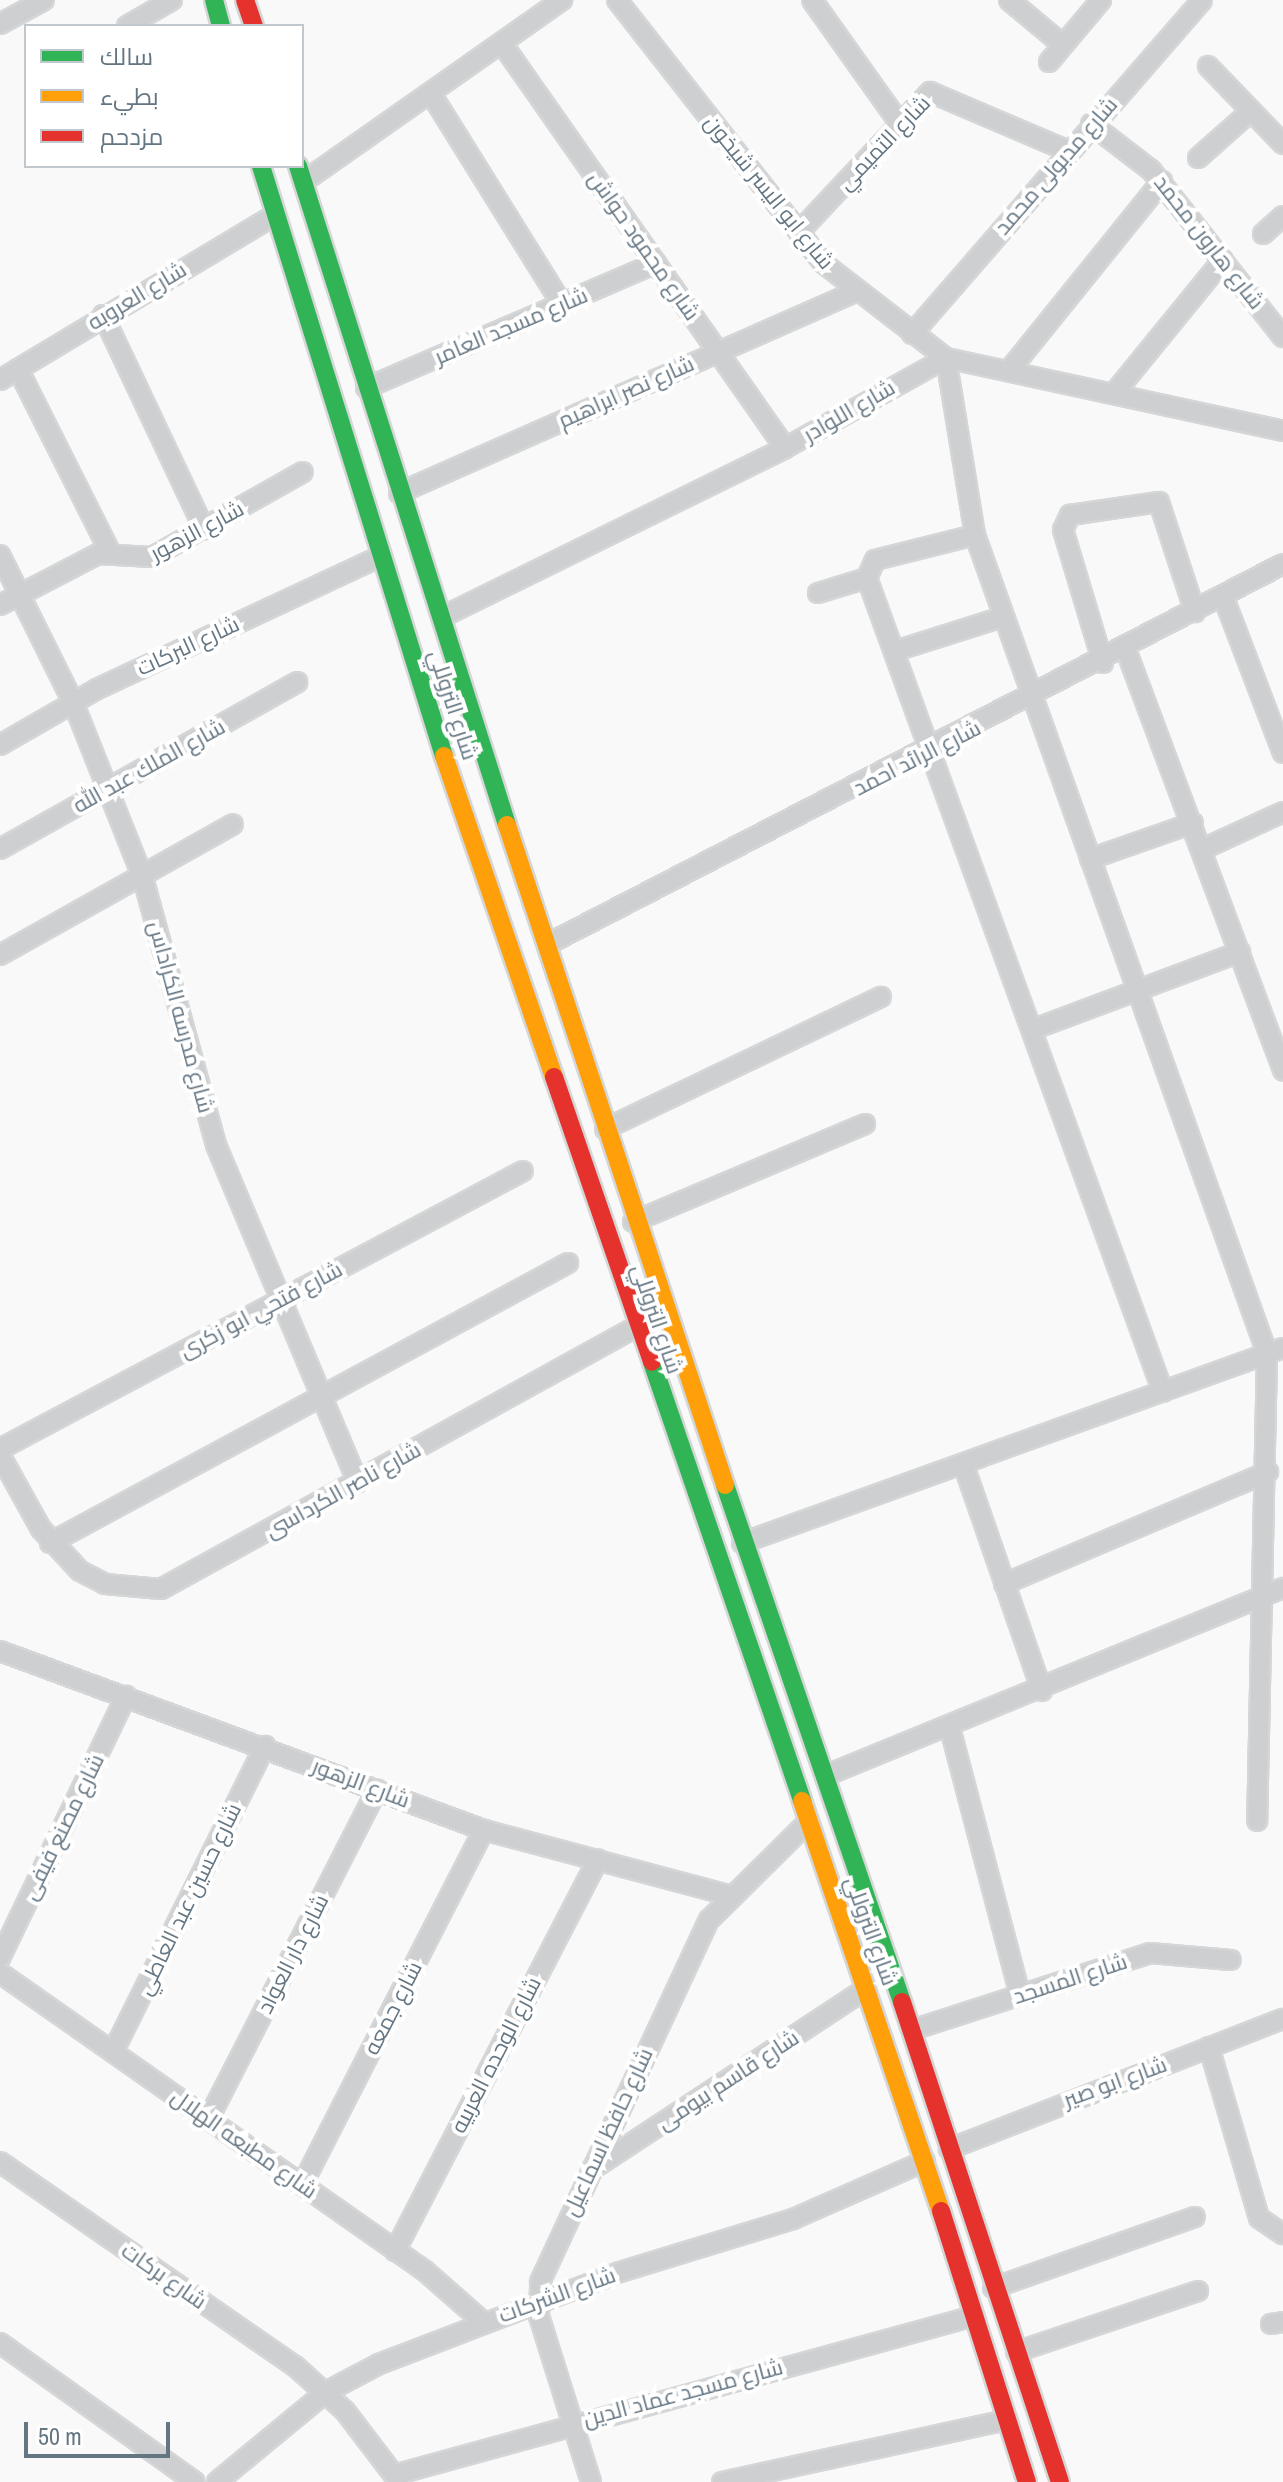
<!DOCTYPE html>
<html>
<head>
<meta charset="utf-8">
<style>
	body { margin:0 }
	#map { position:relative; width:1283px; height:2482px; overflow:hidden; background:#f9f9f9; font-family:"Archivo Narrow",Cairo,sans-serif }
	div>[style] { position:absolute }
	.roads { filter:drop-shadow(2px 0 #d5d6d7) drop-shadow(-2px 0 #d5d6d7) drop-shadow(0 2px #d5d6d7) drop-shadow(0 -2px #d5d6d7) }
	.street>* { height:18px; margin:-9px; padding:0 9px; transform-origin:9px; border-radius:9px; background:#cecfd0 }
	.fast>* { height:18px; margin:-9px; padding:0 9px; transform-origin:9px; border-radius:9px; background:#30b455 }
	.slow>* { height:18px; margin:-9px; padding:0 9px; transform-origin:9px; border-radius:9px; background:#ff9f0a }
	.jam>* { height:18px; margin:-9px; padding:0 9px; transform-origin:9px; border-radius:9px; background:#e5322d }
	span { translate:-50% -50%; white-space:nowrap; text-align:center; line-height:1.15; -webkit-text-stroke:8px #fff; paint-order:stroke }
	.street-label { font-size:22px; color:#657683 }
	.legend { position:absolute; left:24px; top:24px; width:280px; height:144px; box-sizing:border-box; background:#fff; border:2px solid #c1c8cd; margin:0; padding:10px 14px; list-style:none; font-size:24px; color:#657683 }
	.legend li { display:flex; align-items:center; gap:16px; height:40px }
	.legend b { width:40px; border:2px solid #c1c8cd }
	.scale { position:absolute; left:24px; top:2422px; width:146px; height:36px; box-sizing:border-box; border:4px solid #657683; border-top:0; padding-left:10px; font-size:24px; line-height:28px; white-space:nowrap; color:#657683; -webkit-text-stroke:6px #fff; paint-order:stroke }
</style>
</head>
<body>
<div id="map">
	<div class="roads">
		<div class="street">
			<i style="left:617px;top:0;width:334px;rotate:51.9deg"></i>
			<i style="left:823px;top:263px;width:155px;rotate:37.7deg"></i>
			<i style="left:946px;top:358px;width:179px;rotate:80.7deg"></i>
			<i style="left:975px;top:535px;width:869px;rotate:70.36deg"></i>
			<i style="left:1267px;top:1353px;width:468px;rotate:91.2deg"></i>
			<i style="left:812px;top:0;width:152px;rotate:54.6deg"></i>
			<i style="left:1009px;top:0;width:70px;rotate:39.8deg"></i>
			<i style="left:0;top:24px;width:50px;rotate:-28.6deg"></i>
			<i style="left:127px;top:26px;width:52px;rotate:-30deg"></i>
			<i style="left:503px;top:45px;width:492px;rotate:55deg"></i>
			<i style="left:1049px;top:62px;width:81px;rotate:-50deg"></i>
			<i style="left:1208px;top:66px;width:108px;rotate:46.1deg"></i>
			<i style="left:433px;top:97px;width:244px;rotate:58.1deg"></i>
			<i style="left:1091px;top:124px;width:76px;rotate:37.5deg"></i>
			<i style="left:1151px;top:170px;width:213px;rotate:51.7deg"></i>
			<i style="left:1198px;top:158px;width:71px;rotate:-41.6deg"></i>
			<i style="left:303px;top:182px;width:317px;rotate:-35.1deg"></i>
			<i style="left:799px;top:232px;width:192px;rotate:-46.9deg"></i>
			<i style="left:930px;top:92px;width:150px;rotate:23.1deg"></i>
			<i style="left:1263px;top:234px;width:27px;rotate:-42deg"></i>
			<i style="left:103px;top:315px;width:237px;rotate:64.7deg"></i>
			<i style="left:912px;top:334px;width:442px;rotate:-49deg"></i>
			<i style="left:1012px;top:367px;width:239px;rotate:-51.1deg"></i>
			<i style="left:18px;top:369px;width:207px;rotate:63.3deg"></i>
			<i style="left:0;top:380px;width:321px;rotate:-31deg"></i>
			<i style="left:366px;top:388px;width:316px;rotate:-23.3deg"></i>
			<i style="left:1116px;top:391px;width:169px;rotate:-50.8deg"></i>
			<i style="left:399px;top:493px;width:497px;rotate:-23.8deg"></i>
			<i style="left:975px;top:535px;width:103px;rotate:166deg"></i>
			<i style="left:875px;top:560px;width:20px;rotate:114deg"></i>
			<i style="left:867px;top:578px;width:866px;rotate:70.02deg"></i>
			<i style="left:0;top:555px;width:164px;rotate:63.6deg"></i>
			<i style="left:73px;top:702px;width:189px;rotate:68.3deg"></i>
			<i style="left:143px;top:878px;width:277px;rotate:74.7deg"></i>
			<i style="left:216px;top:1145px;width:366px;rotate:67.2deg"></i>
			<i style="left:818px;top:593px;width:51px;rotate:-17deg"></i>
			<i style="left:1223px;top:596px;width:168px;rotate:69.1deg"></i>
			<i style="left:0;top:605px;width:110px;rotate:-27.5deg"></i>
			<i style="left:98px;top:554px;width:54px;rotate:3.2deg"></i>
			<i style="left:152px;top:557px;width:173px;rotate:-29.4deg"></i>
			<i style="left:442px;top:617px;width:382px;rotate:-26.2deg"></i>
			<i style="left:785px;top:448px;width:184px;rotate:-29.2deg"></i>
			<i style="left:946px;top:358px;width:345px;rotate:12.2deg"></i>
			<i style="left:1126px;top:650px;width:449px;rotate:69.5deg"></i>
			<i style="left:895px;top:651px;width:113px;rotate:-17.5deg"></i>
			<i style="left:1103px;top:663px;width:139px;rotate:-106.7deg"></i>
			<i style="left:1063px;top:530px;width:17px;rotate:-65deg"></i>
			<i style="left:1070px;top:515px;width:90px;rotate:-8.3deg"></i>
			<i style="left:1159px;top:502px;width:116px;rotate:71.9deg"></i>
			<i style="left:0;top:745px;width:112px;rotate:-30deg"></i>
			<i style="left:97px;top:689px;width:314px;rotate:-25.1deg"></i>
			<i style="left:0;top:849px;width:341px;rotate:-29.3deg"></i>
			<i style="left:1203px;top:849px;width:88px;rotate:-24.8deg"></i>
			<i style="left:1090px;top:859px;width:109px;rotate:-19.3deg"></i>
			<i style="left:548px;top:944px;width:827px;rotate:-27.34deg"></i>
			<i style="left:0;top:955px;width:267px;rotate:-29.3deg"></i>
			<i style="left:1034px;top:1029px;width:220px;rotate:-20.5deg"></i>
			<i style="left:605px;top:1129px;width:306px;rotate:-25.6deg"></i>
			<i style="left:633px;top:1222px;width:252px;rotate:-22.9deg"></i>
			<i style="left:0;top:1449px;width:592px;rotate:-27.99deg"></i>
			<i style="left:0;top:1455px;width:85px;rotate:61deg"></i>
			<i style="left:41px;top:1529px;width:57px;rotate:47.1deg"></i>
			<i style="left:80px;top:1571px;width:28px;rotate:27deg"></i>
			<i style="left:105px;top:1584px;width:56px;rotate:5.1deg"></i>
			<i style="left:161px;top:1589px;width:540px;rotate:-28.89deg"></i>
			<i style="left:964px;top:1466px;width:238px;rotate:70.9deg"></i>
			<i style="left:50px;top:1543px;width:589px;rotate:-28.39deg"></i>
			<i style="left:742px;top:1543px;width:575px;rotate:-19.82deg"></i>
			<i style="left:1004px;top:1584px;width:287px;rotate:-23deg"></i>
			<i style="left:0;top:1651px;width:516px;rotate:20.3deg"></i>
			<i style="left:484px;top:1830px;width:253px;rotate:14.9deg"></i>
			<i style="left:950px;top:1728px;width:275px;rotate:75.3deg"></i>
			<i style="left:827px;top:1775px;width:493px;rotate:-22.3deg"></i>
			<i style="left:0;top:1958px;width:291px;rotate:-64.3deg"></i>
			<i style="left:0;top:1973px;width:519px;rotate:35.04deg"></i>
			<i style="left:425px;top:2271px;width:77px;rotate:41.3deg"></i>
			<i style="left:912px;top:2030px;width:250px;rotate:-17.9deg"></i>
			<i style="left:1150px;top:1953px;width:81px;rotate:4.9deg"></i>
			<i style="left:1209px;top:2047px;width:178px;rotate:73.7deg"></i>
			<i style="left:1259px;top:2218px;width:29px;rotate:34deg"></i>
			<i style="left:113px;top:2052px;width:342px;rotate:-63.6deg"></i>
			<i style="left:209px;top:2118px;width:369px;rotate:-62.9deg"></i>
			<i style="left:949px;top:2149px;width:358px;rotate:-21.3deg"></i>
			<i style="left:0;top:2162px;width:359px;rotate:34.7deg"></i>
			<i style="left:295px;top:2366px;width:67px;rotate:42deg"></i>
			<i style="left:345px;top:2411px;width:89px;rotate:52.7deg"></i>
			<i style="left:591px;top:2170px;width:329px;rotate:-33.4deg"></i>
			<i style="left:302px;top:2185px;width:399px;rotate:-62.9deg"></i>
			<i style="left:395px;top:2251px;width:441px;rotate:-62.6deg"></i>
			<i style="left:993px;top:2288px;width:214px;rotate:-19.4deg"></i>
			<i style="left:1271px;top:2324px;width:12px;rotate:-9deg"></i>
			<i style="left:0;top:2343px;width:239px;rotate:35.5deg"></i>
			<i style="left:1016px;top:2352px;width:192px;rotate:-18.5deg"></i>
			<i style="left:394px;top:2475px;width:601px;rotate:-15.33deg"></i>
			<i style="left:217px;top:2482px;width:141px;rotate:-39.5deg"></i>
			<i style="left:326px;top:2392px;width:60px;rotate:-27.8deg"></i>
			<i style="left:379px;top:2364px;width:258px;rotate:-20.9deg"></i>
			<i style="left:620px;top:2272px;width:181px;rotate:-17deg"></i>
			<i style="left:793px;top:2219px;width:144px;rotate:-23.7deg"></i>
			<i style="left:591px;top:2482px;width:174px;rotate:-107.4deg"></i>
			<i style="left:539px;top:2316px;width:34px;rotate:-88deg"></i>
			<i style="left:540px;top:2282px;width:400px;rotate:-65deg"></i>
			<i style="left:709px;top:1920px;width:138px;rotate:-44.7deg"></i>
			<i style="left:722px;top:2482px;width:291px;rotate:-12.3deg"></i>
		</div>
		<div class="fast">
			<i style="left:214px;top:0;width:27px;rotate:75deg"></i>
			<i style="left:261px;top:166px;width:618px;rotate:72.77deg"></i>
			<i style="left:298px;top:166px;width:691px;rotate:72.4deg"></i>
			<i style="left:652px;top:1362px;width:464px;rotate:71.1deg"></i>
			<i style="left:725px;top:1485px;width:546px;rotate:71.1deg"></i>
		</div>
		<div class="slow">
			<i style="left:444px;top:756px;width:339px;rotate:71.1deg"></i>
			<i style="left:507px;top:825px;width:695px;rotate:71.72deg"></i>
			<i style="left:802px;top:1801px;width:433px;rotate:71.3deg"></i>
		</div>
		<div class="jam">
			<i style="left:245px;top:0;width:28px;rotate:71deg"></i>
			<i style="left:554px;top:1077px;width:301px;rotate:71deg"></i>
			<i style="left:902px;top:2002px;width:505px;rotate:71.78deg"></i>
			<i style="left:941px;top:2211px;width:284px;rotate:72.4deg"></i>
		</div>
	</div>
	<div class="street-label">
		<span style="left:884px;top:143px;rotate:-46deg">شارع التميمي</span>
		<span style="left:1056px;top:166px;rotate:-49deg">شارع مدبولى محمد</span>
		<span style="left:769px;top:192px;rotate:51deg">شارع ابو اليسر شيخون</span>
		<span style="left:1209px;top:242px;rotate:52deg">شارع هارون محمد</span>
		<span style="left:644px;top:246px;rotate:55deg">شارع محمود حواش</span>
		<span style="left:137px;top:296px;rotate:-31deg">شارع العروبه</span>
		<span style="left:511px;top:326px;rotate:-23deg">شارع مسجد العامر</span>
		<span style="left:626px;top:392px;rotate:-24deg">شارع نصر ابراهيم</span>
		<span style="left:849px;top:411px;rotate:-30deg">شارع اللوادر</span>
		<span style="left:197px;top:531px;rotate:-28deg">شارع الزهور</span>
		<span style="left:188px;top:646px;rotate:-25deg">شارع البركات</span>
		<span style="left:453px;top:705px;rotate:72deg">شارع التروللي</span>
		<span style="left:917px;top:758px;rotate:-27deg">شارع الرائد احمد</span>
		<span style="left:149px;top:766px;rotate:-29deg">شارع الملك عبد الله</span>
		<span style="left:181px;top:1017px;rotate:75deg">شارع مدرسه الكراداس</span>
		<span style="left:261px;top:1310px;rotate:-28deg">شارع فتحي ابو زكرى</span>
		<span style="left:657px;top:1319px;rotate:71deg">شارع التروللي</span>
		<span style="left:343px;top:1490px;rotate:-29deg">شارع ناصر الكرداسى</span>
		<span style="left:361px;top:1783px;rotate:21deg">شارع الزهور</span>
		<span style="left:63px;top:1827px;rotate:-64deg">شارع مصنع فيفى</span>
		<span style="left:189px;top:1899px;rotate:-64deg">شارع حسين عبد العاطي</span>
		<span style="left:871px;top:1931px;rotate:70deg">شارع التروللي</span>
		<span style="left:293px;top:1954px;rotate:-63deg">شارع دار العواد</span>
		<span style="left:1070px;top:1979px;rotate:-18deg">شارع المسجد</span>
		<span style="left:393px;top:2008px;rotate:-63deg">شارع جمعه</span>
		<span style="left:496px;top:2055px;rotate:-63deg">شارع الوحده العربيه</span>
		<span style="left:728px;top:2080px;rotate:-33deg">شارع قاسم بيومى</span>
		<span style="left:1115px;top:2082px;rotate:-20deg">شارع ابو صير</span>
		<span style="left:608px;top:2132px;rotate:-65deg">شارع حافظ اسماعيل</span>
		<span style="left:244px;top:2144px;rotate:35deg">شارع مطبعه الهلال</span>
		<span style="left:164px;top:2276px;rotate:35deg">شارع بركات</span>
		<span style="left:557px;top:2295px;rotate:-20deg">شارع الشركات</span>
		<span style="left:683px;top:2393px;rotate:-15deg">شارع مسجد عماد الدين</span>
	</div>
	<ul class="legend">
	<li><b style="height:10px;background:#30b455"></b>سالك</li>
	<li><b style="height:10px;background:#ff9f0a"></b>بطيء</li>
	<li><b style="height:10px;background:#e5322d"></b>مزدحم</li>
	</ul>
	<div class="scale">50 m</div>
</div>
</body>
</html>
